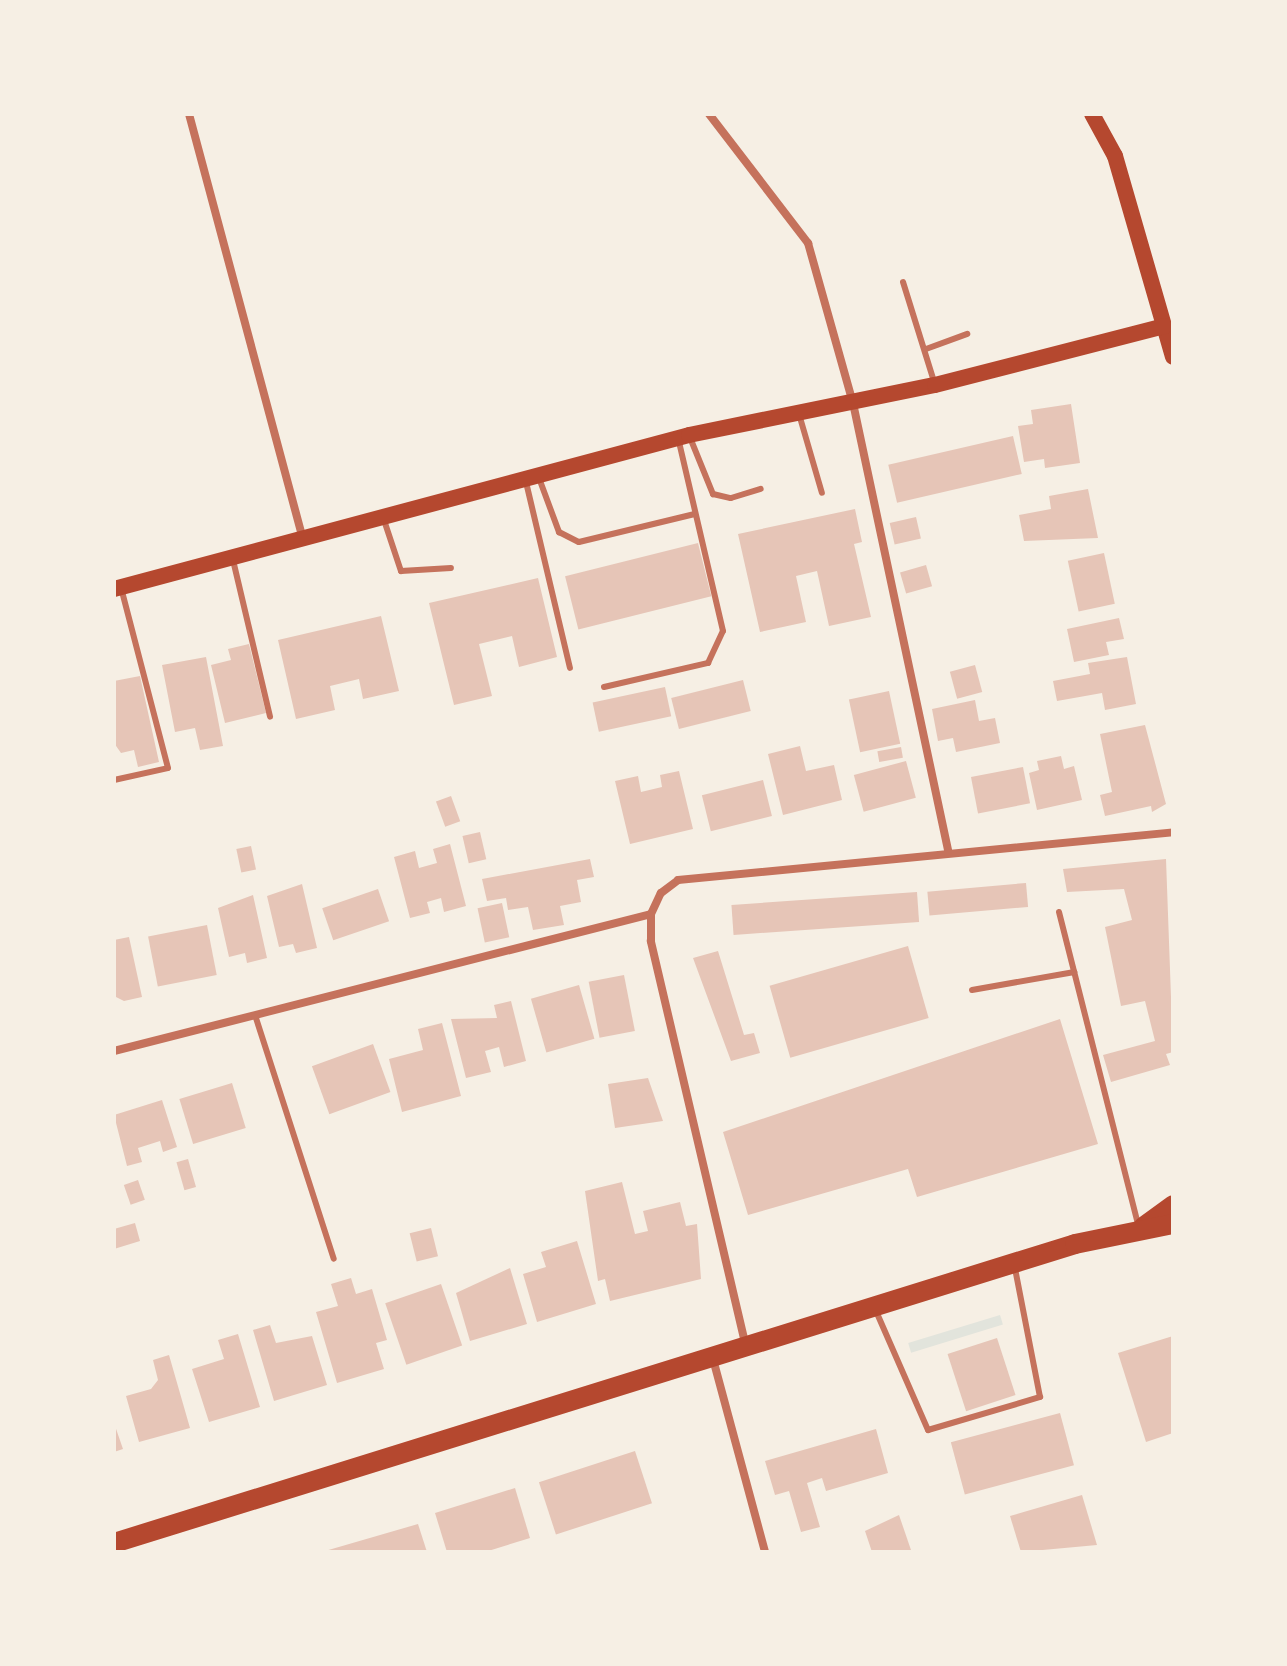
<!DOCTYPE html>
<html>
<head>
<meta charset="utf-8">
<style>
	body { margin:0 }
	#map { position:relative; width:1287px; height:1666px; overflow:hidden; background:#f6efe4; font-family:"DejaVu Sans",sans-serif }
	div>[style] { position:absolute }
	.green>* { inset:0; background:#e2e4dc; transform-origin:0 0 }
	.building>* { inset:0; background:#e6c5b7; transform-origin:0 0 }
	.service>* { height:6px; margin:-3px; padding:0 3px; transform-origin:3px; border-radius:3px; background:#c5725c }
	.minor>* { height:8px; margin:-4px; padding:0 4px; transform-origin:4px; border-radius:4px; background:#c5725c }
	.secondary>* { height:16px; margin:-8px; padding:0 8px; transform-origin:8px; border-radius:8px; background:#b5482f }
	.trunk>* { height:20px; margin:-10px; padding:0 10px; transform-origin:10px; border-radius:10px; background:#b5482f }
	span { translate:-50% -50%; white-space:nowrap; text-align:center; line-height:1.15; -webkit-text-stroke:8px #f6efe4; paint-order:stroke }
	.frame { position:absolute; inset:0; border:116px solid #f6efe4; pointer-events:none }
</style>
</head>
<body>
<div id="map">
	<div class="green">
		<i style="left:1000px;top:1315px;width:10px;height:96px;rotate:73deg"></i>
	</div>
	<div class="building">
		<i style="clip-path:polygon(1071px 404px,1080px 463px,1045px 468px,1044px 459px,1024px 462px,1018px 426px,1033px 424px,1031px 410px)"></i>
		<i style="left:1013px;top:436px;width:39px;height:128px;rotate:77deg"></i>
		<i style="clip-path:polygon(1088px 489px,1098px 538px,1024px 541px,1019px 515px,1051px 509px,1049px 496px)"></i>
		<i style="clip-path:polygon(855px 509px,862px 542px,854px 544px,871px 617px,829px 626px,817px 571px,796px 576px,806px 622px,760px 632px,738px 534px)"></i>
		<i style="left:916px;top:517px;width:22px;height:27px;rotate:77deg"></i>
		<i style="left:698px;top:543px;width:55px;height:137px;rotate:76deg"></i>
		<i style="left:1104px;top:553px;width:52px;height:37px;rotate:78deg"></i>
		<i style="left:926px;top:565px;width:22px;height:27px;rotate:74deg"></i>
		<i style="clip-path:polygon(538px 578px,557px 657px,519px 667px,512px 636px,479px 644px,492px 696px,454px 705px,429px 603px)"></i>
		<i style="clip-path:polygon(381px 616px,399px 691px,363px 699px,359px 679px,330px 686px,335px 710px,296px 719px,278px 640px)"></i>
		<i style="clip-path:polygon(1119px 618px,1124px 639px,1106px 642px,1109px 655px,1074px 662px,1067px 629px)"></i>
		<i style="clip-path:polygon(249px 644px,266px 713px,225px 723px,211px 665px,231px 660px,228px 649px)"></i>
		<i style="clip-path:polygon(206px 657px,223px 746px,200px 750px,195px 728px,175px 732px,162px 665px)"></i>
		<i style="clip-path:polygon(1127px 657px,1136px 704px,1105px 710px,1102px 693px,1057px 701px,1053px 681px,1090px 674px,1088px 663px)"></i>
		<i style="left:975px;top:665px;width:28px;height:26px;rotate:75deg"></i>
		<i style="clip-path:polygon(140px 676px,159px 762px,138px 767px,134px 750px,121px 753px,114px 743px,114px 681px)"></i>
		<i style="left:743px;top:680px;width:32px;height:74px;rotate:76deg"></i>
		<i style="left:665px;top:687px;width:30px;height:74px;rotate:78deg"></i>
		<i style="left:889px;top:691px;width:54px;height:41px;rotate:78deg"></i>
		<i style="clip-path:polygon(975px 700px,979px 721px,995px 718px,1000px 743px,956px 752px,953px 738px,938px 741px,932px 709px)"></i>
		<i style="clip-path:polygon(1145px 725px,1166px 804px,1152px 812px,1151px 806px,1105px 816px,1100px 795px,1112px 792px,1100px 734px)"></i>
		<i style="clip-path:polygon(800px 746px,806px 771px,834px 765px,842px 800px,783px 815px,768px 754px)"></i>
		<i style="left:901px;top:747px;width:11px;height:24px;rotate:80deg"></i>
		<i style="clip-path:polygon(1061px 756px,1064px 769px,1074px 766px,1082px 800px,1037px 810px,1029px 773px,1039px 770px,1037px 761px)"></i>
		<i style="left:906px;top:761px;width:38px;height:54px;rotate:75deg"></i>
		<i style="left:1023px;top:767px;width:37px;height:53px;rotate:79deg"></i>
		<i style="clip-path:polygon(679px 771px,693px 829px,630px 844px,615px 781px,638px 776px,641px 792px,662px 787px,660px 775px)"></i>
		<i style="left:763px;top:780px;width:37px;height:63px;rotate:76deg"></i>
		<i style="left:451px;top:796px;width:27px;height:16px;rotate:70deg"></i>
		<i style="left:480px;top:832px;width:28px;height:18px;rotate:77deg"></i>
		<i style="clip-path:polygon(450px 844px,466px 906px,444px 912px,441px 898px,427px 902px,430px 913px,410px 918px,394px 857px,415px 851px,419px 868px,437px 863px,433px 849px)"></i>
		<i style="left:251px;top:846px;width:24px;height:15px;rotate:78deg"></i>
		<i style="clip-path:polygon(590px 859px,594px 877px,577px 880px,581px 902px,560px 906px,564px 925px,533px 930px,528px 907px,508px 910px,506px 898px,487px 901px,482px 879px)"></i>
		<i style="clip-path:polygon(1166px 859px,1173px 1052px,1166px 1054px,1170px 1065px,1111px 1082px,1103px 1055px,1155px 1041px,1145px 1001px,1121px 1006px,1105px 927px,1132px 920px,1124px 889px,1067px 892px,1063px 869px)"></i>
		<i style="left:1026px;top:883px;width:24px;height:99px;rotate:85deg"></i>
		<i style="clip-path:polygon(302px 884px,317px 948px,296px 953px,293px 944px,279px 947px,267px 896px)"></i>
		<i style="left:378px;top:889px;width:34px;height:59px;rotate:71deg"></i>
		<i style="left:917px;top:892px;width:30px;height:186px;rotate:86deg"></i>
		<i style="clip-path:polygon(253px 895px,267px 958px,247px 963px,245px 953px,229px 957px,218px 908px)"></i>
		<i style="left:502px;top:903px;width:35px;height:25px;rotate:78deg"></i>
		<i style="left:207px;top:925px;width:51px;height:60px;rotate:79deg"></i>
		<i style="clip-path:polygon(129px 937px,142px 997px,124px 1001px,114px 996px,114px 940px)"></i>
		<i style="left:908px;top:946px;width:75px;height:144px;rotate:74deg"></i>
		<i style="clip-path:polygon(718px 951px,744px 1035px,754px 1033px,760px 1053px,731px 1061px,693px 958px)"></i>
		<i style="left:624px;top:975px;width:57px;height:36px;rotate:79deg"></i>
		<i style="left:579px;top:985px;width:56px;height:50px;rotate:74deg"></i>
		<i style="clip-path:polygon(511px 1001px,526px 1061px,504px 1067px,499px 1047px,485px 1051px,491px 1072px,466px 1078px,451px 1019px,497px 1018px,494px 1005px)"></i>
		<i style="clip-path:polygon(1060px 1019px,1098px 1144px,917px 1197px,908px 1169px,748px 1215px,723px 1132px)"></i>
		<i style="clip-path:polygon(442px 1023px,461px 1096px,402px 1112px,389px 1059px,423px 1050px,418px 1029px)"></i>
		<i style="left:373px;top:1044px;width:51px;height:65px;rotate:70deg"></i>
		<i style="clip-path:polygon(648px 1078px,663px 1121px,615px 1128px,608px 1084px)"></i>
		<i style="left:232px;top:1083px;width:47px;height:55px;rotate:73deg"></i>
		<i style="clip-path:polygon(162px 1100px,177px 1147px,163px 1152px,160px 1141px,138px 1148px,142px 1162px,127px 1166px,114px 1115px)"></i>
		<i style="left:188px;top:1159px;width:29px;height:12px;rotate:74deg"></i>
		<i style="left:138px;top:1180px;width:21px;height:15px;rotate:71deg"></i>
		<i style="clip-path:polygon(622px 1182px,635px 1234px,648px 1231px,643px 1211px,680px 1202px,686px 1226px,697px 1224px,701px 1279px,610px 1301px,605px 1279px,598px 1281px,585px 1191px)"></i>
		<i style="clip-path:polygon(135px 1223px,140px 1241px,114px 1249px,114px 1229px)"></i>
		<i style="left:431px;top:1228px;width:29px;height:22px;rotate:76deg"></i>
		<i style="clip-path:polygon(577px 1241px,596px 1304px,537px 1322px,523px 1274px,546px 1267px,541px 1252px)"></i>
		<i style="clip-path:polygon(510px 1268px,527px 1324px,470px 1341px,456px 1293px)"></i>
		<i style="clip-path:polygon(351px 1278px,356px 1294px,372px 1289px,387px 1340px,376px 1343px,384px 1369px,337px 1383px,316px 1312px,338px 1306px,331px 1284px)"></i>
		<i style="left:441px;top:1284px;width:65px;height:59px;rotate:71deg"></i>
		<i style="clip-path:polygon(270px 1325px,276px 1343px,312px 1336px,327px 1385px,274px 1401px,253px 1330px)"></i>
		<i style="clip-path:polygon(238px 1334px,260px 1407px,209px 1422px,192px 1369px,224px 1359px,218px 1340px)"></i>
		<i style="clip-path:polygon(1173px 1336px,1173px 1433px,1146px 1442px,1118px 1353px)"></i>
		<i style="left:997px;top:1338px;width:60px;height:52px;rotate:72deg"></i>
		<i style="clip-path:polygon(169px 1355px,190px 1428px,139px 1442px,126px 1396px,151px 1389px,158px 1380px,153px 1360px)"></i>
		<i style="left:1060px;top:1413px;width:54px;height:113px;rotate:75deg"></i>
		<i style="clip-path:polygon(114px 1423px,123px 1449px,114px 1452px)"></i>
		<i style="clip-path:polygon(876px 1429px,888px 1473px,826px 1491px,822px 1478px,807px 1483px,820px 1527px,801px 1532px,789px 1491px,775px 1495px,765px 1461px)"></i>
		<i style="left:635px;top:1451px;width:55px;height:101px;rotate:72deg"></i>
		<i style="clip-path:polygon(515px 1488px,530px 1538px,485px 1552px,447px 1552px,435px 1513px)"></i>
		<i style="clip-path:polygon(1082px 1495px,1097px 1545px,1021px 1552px,1010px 1516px)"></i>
		<i style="clip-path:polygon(899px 1515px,911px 1550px,872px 1552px,865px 1531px)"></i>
		<i style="clip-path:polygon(418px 1524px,427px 1552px,325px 1552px,325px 1551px)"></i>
	</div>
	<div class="service">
		<i style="left:903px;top:282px;width:108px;rotate:72.7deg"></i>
		<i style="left:926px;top:349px;width:44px;rotate:-20.1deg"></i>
		<i style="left:799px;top:414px;width:82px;rotate:73.8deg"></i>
		<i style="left:689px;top:435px;width:64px;rotate:67.9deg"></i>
		<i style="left:713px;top:494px;width:18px;rotate:13deg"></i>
		<i style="left:731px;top:498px;width:31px;rotate:-17deg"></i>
		<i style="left:539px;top:478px;width:58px;rotate:69.7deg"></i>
		<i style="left:559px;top:532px;width:22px;rotate:27deg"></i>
		<i style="left:579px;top:542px;width:119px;rotate:-13.6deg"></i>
		<i style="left:526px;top:482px;width:191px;rotate:76.7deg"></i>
		<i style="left:383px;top:517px;width:57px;rotate:71.6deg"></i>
		<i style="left:401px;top:571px;width:50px;rotate:-3.4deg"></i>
		<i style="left:233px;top:560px;width:161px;rotate:76.7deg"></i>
		<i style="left:604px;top:687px;width:107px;rotate:-13deg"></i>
		<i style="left:708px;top:663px;width:35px;rotate:-65deg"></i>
		<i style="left:723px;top:631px;width:198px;rotate:-103.1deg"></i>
		<i style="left:114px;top:780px;width:55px;rotate:-12.5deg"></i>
		<i style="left:168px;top:768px;width:187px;rotate:-104.6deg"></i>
		<i style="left:1059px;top:912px;width:323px;rotate:75.8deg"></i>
		<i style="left:972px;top:990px;width:104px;rotate:-10deg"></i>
		<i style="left:255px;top:1015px;width:256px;rotate:72.1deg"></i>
		<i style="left:876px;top:1311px;width:130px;rotate:66.4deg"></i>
		<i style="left:928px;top:1430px;width:117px;rotate:-16.4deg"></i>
		<i style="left:1040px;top:1397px;width:131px;rotate:-101deg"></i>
	</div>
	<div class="minor">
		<i style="left:189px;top:114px;width:438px;rotate:75deg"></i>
		<i style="left:709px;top:114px;width:163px;rotate:52.5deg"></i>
		<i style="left:808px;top:243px;width:166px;rotate:74.3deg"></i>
		<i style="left:853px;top:403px;width:460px;rotate:78deg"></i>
		<i style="left:114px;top:1051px;width:554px;rotate:-14.31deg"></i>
		<i style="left:746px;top:1347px;width:417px;rotate:-103.2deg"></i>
		<i style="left:651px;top:941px;width:27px;rotate:-90deg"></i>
		<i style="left:651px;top:914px;width:23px;rotate:-65deg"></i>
		<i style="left:661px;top:893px;width:21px;rotate:-37deg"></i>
		<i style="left:678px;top:880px;width:497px;rotate:-5.5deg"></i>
		<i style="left:713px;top:1359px;width:200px;rotate:74.9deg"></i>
	</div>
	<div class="secondary">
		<i style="left:1092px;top:114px;width:48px;rotate:61.3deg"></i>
		<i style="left:1115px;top:156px;width:209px;rotate:73.9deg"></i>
		<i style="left:114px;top:589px;width:595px;rotate:-14.99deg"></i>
		<i style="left:689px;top:435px;width:251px;rotate:-11.5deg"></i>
		<i style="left:935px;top:385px;width:237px;rotate:-14.4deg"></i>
	</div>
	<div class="trunk">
		<i style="left:1143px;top:1227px;width:37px;rotate:-36deg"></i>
		<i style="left:114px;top:1543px;width:1006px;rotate:-17.28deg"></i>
		<i style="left:1075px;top:1244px;width:100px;rotate:-11.5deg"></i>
	</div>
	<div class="frame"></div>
</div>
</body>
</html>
